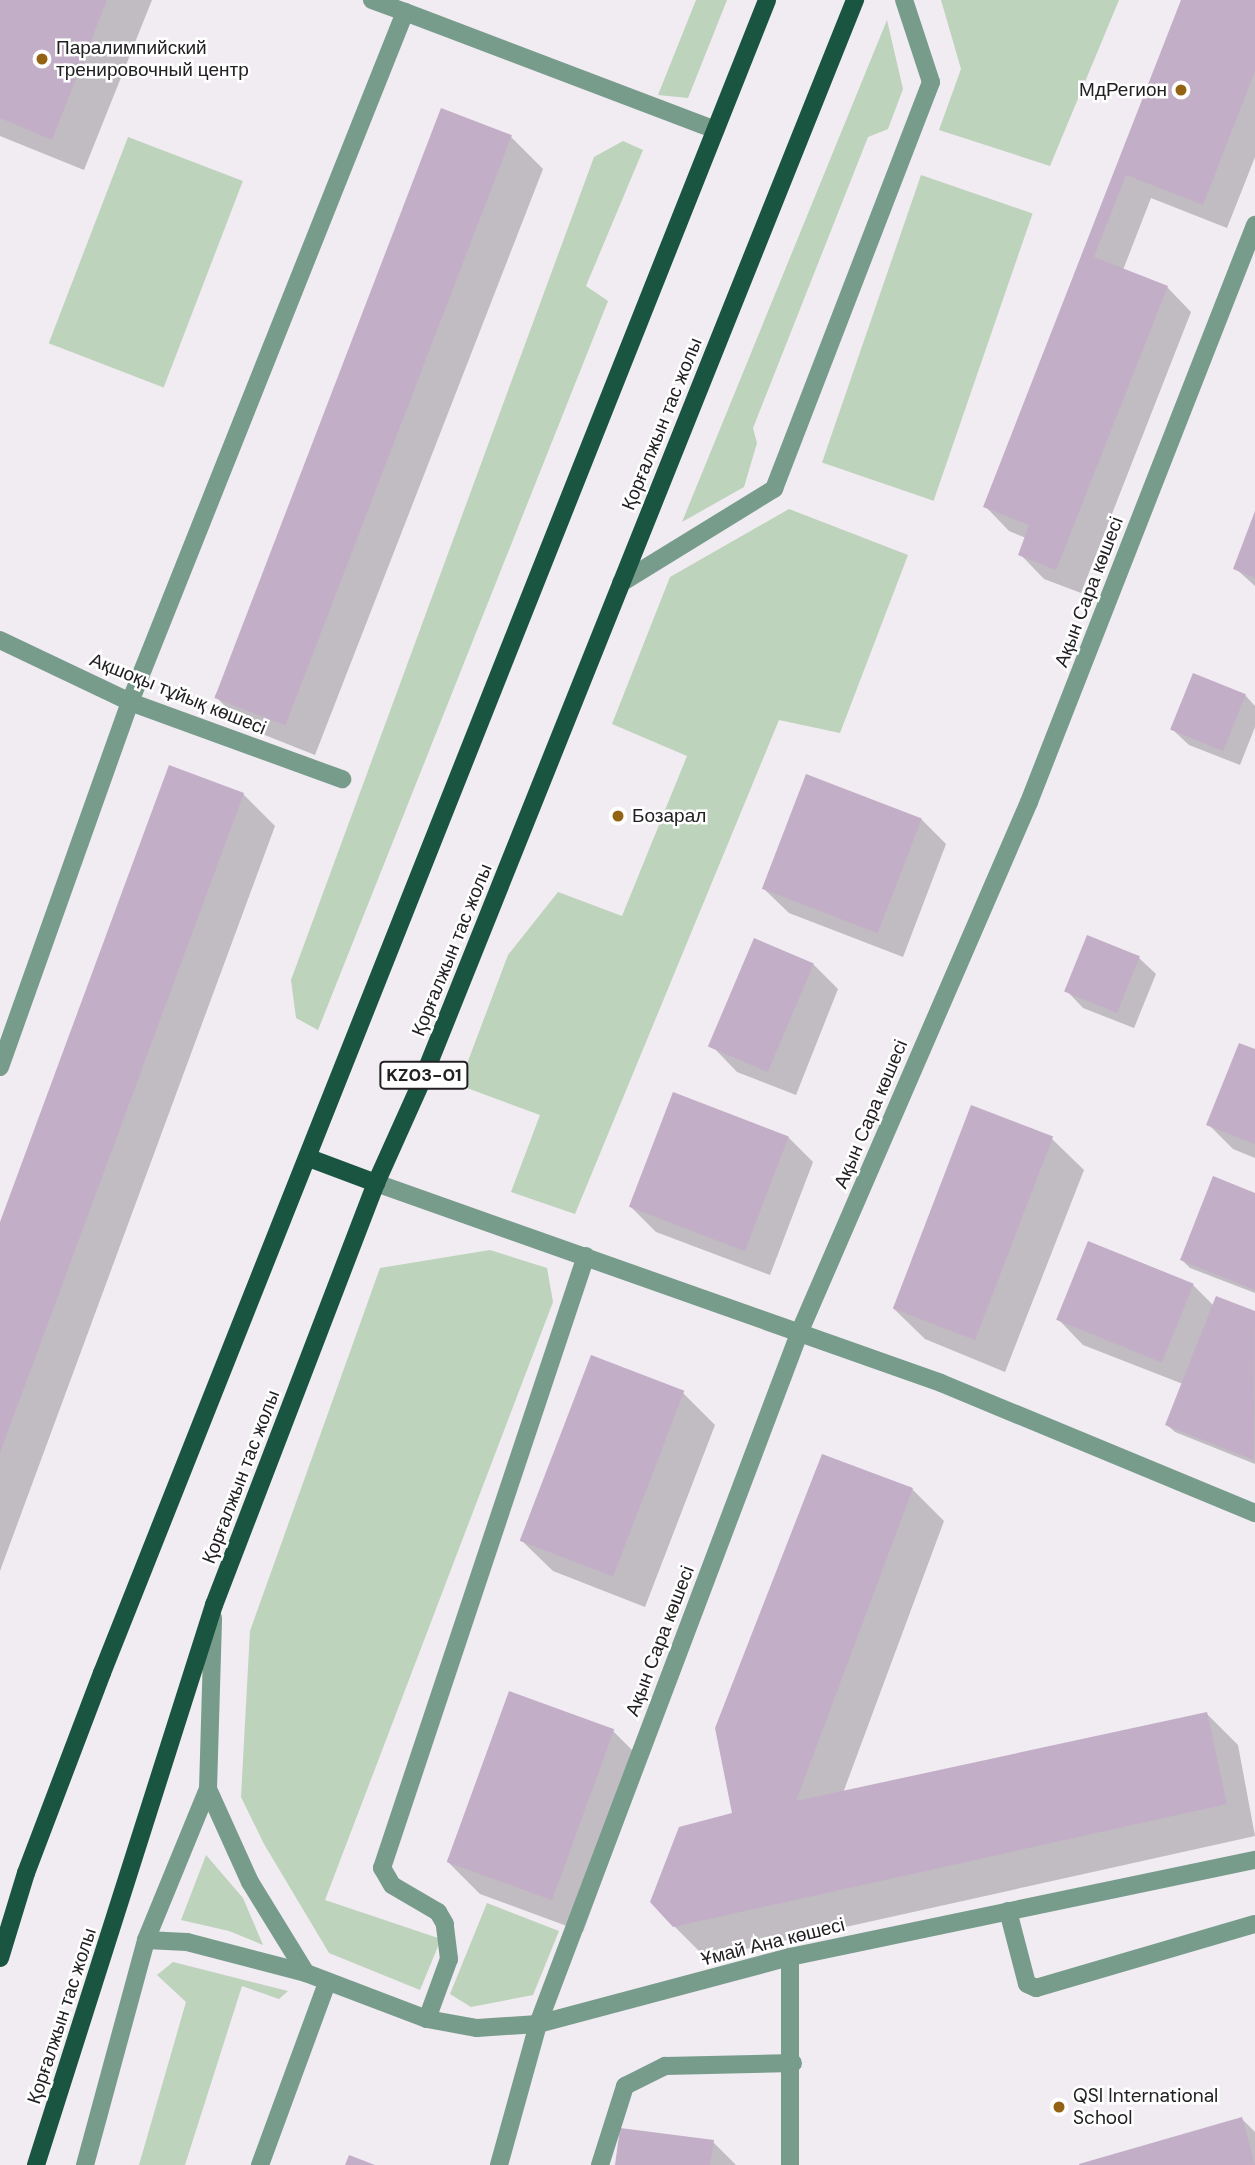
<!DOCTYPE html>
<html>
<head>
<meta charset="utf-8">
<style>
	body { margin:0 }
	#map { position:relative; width:1255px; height:2165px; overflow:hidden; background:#f1ebf2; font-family:"DM Sans",sans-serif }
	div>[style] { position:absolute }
	.green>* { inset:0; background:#bdd3bb; transform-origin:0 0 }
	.shadow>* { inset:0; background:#0003 }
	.building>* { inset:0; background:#c3aec7; transform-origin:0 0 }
	.minor>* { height:18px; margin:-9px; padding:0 9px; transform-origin:9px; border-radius:9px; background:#789c8c }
	.major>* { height:18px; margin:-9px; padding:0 9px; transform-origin:9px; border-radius:9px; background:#1a5541 }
	.dots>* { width:19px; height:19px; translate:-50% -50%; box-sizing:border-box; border:4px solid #fff; border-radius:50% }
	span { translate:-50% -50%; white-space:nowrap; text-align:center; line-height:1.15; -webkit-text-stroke:5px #fff; paint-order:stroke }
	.shield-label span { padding:2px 5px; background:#fff; border:2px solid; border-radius:5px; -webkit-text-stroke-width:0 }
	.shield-label { font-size:18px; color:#222022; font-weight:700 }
	.poi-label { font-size:19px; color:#222022 }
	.left { translate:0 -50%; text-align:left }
	.right { translate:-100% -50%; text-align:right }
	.street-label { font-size:19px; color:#222022 }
</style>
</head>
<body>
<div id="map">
	<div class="green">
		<i style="clip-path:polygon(696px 0,727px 0,688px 98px,658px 95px)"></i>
		<i style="clip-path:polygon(941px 0,1119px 0,1050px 166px,939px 130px,961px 69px)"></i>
		<i style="clip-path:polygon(887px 20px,903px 89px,888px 129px,868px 137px,753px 428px,757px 443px,744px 487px,682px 522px)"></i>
		<i style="left:128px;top:137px;width:123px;height:221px;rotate:21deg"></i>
		<i style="clip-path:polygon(623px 141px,643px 150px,586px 286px,608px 301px,318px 1030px,296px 1018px,291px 980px,594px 157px)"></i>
		<i style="left:921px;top:175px;width:118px;height:304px;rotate:19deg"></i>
		<i style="clip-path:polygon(789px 509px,908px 555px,840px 733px,779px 720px,575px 1214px,511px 1192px,540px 1115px,459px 1085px,508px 955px,558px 892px,622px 916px,687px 756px,612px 724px,670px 577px)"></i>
		<i style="clip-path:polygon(490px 1250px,547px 1268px,553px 1302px,325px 1900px,441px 1939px,420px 1990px,329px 1953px,264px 1844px,241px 1797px,250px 1631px,380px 1268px)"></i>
		<i style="clip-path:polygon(206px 1855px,243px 1898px,263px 1945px,229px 1931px,181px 1920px)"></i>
		<i style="clip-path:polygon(487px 1903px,559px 1931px,533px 1995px,471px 2007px,450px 1994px)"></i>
		<i style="clip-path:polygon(173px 1962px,288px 1991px,279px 1999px,242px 1986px,185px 2165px,139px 2165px,186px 2002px,157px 1975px)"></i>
	</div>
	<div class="shadow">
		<i style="clip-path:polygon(0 0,152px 0,84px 170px,0 136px)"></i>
		<i style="clip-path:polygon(1183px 0,1255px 1px,1255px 157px,1227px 228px,1151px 198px,1123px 270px,1167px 287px,1191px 312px,1081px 593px,1044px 579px,1020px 554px,1026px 538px,1009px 531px,985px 506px)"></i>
		<i style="clip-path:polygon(511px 137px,543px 169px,315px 755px,247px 728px,215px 696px)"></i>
		<i style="clip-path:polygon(1255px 516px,1255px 586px,1235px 568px)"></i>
		<i style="clip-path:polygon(1245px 695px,1255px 706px,1255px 727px,1240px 765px,1189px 745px,1172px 729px)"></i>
		<i style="clip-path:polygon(243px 794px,275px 826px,0 1571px,0 1227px)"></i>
		<i style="clip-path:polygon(921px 819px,946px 844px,903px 957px,789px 913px,764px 889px)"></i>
		<i style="clip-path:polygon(1139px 958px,1156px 974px,1134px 1028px,1083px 1008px,1067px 991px)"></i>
		<i style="clip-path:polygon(813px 964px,838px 989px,796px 1095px,737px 1072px,713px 1047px)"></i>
		<i style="clip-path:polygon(1255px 1051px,1255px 1158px,1233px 1149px,1208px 1124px)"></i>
		<i style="clip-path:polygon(788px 1137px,813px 1162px,770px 1275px,656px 1232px,631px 1207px)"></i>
		<i style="clip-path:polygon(1052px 1139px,1084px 1170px,1005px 1372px,925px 1339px,893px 1308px)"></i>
		<i style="clip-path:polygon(1255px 1195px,1255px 1293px,1190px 1268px,1182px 1260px)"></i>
		<i style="clip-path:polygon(1193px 1285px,1214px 1306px,1217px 1298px,1255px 1313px,1255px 1464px,1175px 1432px,1167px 1425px,1183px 1384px,1083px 1345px,1059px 1320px)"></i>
		<i style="clip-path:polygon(683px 1393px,715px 1425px,645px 1607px,553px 1571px,521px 1540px)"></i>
		<i style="clip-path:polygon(912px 1489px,944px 1521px,843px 1793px,1206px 1713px,1238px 1745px,1255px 1836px,706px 1958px,674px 1926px)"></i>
		<i style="clip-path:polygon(613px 1731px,645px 1763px,583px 1932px,480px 1894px,448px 1862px)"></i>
		<i style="clip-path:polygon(1242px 2119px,1255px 2132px,1255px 2165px,1083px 2165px)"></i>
		<i style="clip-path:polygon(713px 2142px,736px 2165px,617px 2165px)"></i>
	</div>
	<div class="building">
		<i style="clip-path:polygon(0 0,107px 0,52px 140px,0 118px)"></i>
		<i style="clip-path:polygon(1181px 0,1255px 0,1255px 71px,1203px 205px,1126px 175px,1094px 257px,1168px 286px,1056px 570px,1018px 555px,1029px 525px,983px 507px)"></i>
		<i style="left:441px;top:108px;width:76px;height:632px;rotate:21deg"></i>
		<i style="clip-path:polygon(1255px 511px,1255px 578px,1233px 569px)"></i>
		<i style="left:1193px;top:673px;width:57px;height:61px;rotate:22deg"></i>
		<i style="clip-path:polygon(169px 765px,244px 793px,0 1453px,0 1222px)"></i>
		<i style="left:806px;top:774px;width:124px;height:123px;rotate:21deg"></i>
		<i style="left:1087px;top:935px;width:57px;height:61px;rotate:22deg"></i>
		<i style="left:754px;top:938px;width:65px;height:118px;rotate:23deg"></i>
		<i style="clip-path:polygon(1239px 1043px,1255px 1049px,1255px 1144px,1206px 1125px)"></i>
		<i style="left:673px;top:1092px;width:124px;height:123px;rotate:21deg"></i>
		<i style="left:971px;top:1105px;width:88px;height:218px;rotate:21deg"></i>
		<i style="clip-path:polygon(1213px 1176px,1255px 1193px,1255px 1290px,1180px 1260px)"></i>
		<i style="left:1088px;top:1241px;width:114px;height:85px;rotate:22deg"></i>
		<i style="clip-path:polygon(1216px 1296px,1255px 1311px,1254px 1460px,1165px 1425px)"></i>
		<i style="left:591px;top:1355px;width:100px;height:199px;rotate:21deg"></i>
		<i style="clip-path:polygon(822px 1454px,913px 1488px,796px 1801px,1207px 1712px,1227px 1804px,673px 1927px,650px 1902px,679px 1827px,732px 1813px,715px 1728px)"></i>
		<i style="left:509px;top:1691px;width:112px;height:182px;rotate:20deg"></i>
		<i style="clip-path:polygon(1242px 2117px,1255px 2165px,1079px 2165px,1079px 2164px)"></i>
		<i style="clip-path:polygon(620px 2128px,714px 2140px,710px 2165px,615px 2165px)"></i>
		<i style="clip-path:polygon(349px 2155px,375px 2165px,345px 2165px)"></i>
	</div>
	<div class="minor">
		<i style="left:372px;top:0;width:35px;rotate:20deg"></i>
		<i style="left:621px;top:583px;width:180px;rotate:-31.6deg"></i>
		<i style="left:774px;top:489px;width:436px;rotate:-68.9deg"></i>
		<i style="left:931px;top:82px;width:86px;rotate:-108.2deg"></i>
		<i style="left:0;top:640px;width:144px;rotate:25.5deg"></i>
		<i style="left:130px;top:702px;width:226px;rotate:20deg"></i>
		<i style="left:0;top:1067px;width:387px;rotate:-70.4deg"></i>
		<i style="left:130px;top:702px;width:743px;rotate:-68.27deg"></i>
		<i style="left:405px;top:12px;width:332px;rotate:20.8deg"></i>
		<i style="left:376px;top:1183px;width:599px;rotate:19.49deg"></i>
		<i style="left:941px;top:1383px;width:340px;rotate:22.5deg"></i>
		<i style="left:208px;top:1789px;width:102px;rotate:65.7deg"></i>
		<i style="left:250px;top:1882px;width:107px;rotate:58.4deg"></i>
		<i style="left:1008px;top:1911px;width:75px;rotate:75.4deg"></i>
		<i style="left:1027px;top:1984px;width:10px;rotate:24deg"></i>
		<i style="left:1036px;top:1988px;width:228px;rotate:-16.3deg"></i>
		<i style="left:146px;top:1940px;width:41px;rotate:2.8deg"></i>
		<i style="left:187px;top:1942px;width:123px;rotate:14.6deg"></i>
		<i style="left:306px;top:1973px;width:129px;rotate:20.8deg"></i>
		<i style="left:427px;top:2019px;width:51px;rotate:10.2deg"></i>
		<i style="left:477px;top:2028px;width:61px;rotate:-3.8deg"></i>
		<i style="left:538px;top:2024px;width:261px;rotate:-14.9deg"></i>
		<i style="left:790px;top:1957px;width:475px;rotate:-11.8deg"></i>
		<i style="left:790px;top:1957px;width:208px;rotate:90deg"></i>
		<i style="left:427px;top:2019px;width:64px;rotate:-69.9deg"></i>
		<i style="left:449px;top:1959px;width:35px;rotate:-97deg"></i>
		<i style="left:445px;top:1924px;width:14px;rotate:-120deg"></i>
		<i style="left:438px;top:1912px;width:53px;rotate:-149.6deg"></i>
		<i style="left:392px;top:1885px;width:20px;rotate:-120deg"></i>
		<i style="left:382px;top:1868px;width:645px;rotate:-71.57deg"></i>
		<i style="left:85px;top:2165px;width:233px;rotate:-74.8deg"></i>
		<i style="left:146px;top:1940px;width:163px;rotate:-67.7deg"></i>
		<i style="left:208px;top:1789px;width:171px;rotate:-88.3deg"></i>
		<i style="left:260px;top:2165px;width:194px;rotate:-69.8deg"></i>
		<i style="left:499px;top:2165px;width:146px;rotate:-74.5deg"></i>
		<i style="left:538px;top:2024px;width:741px;rotate:-69.29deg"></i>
		<i style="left:800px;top:1331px;width:576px;rotate:-66.59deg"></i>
		<i style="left:1029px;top:802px;width:620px;rotate:-68.61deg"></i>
		<i style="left:600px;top:2165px;width:83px;rotate:-72.4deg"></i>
		<i style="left:625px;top:2086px;width:45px;rotate:-26.6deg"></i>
		<i style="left:665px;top:2066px;width:128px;rotate:-1.3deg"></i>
	</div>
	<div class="major">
		<i style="left:309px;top:1158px;width:72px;rotate:20.5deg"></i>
		<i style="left:0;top:1958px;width:89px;rotate:-73deg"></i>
		<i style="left:26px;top:1873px;width:214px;rotate:-69.2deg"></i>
		<i style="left:102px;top:1673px;width:1800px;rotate:-68.32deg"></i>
		<i style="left:36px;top:2165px;width:588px;rotate:-72.37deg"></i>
		<i style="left:214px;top:1605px;width:452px;rotate:-69deg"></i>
		<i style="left:376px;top:1183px;width:110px;rotate:-65.8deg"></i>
		<i style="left:421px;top:1083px;width:1167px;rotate:-68.16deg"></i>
	</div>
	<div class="dots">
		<i style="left:42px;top:59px;background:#946213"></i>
		<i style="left:1181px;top:90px;background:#946213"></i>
		<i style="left:618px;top:816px;background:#946213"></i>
		<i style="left:1059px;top:2107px;background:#946213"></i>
	</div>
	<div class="shield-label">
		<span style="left:424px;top:1075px">KZ03-01</span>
	</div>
	<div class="poi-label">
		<span class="left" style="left:56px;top:59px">Паралимпийский<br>тренировочный центр</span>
		<span class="right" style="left:1167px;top:90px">МдРегион</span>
		<span class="left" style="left:632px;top:816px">Бозарал</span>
		<span class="left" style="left:1073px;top:2107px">QSI International<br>School</span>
	</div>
	<div class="street-label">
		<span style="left:662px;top:424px;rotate:-68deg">Қорғалжын тас жолы</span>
		<span style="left:1089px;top:592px;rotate:-69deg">Ақын Сара көшесі</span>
		<span style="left:178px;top:694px;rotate:22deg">Ақшоқы тұйық көшесі</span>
		<span style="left:452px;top:950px;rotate:-68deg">Қорғалжын тас жолы</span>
		<span style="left:871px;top:1114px;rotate:-67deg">Ақын Сара көшесі</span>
		<span style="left:241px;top:1477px;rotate:-69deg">Қорғалжын тас жолы</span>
		<span style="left:660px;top:1641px;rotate:-69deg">Ақын Сара көшесі</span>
		<span style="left:773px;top:1942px;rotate:-14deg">Ұмай Ана көшесі</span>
		<span style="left:62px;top:2016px;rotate:-72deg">Қорғалжын тас жолы</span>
	</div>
</div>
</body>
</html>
